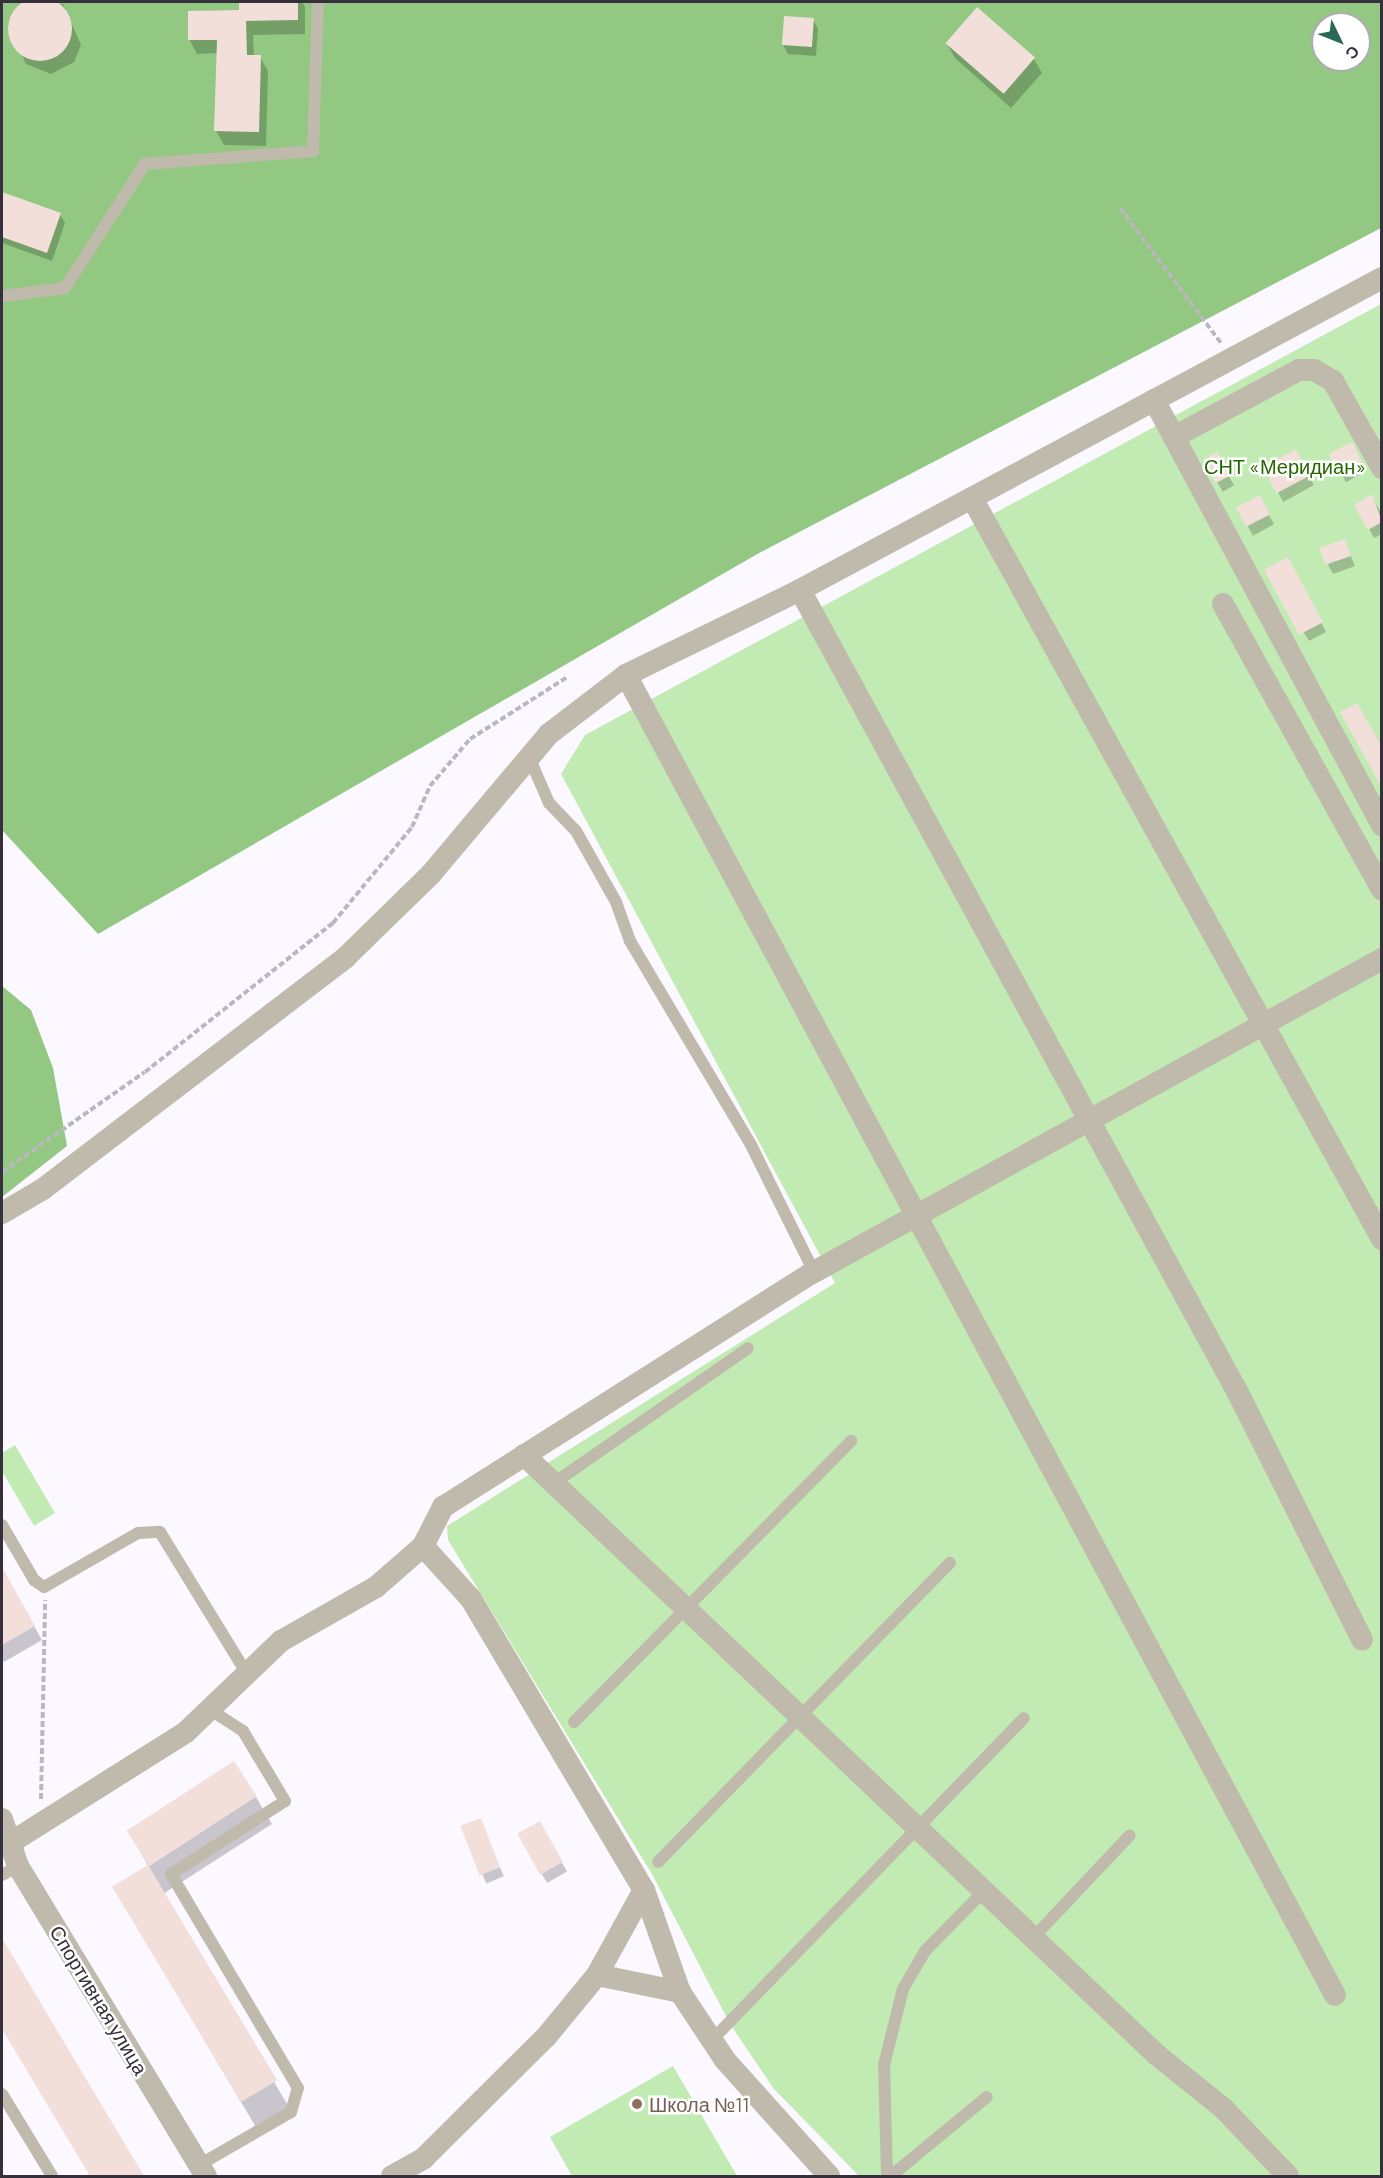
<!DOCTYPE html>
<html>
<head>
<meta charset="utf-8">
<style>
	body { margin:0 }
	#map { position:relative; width:1383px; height:2178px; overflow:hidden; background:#fbf8ff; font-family:Barlow,sans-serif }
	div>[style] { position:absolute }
	.green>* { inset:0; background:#c1ebb3 }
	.forest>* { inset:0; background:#92c881 }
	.shadow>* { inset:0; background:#0003; transform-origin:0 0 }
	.building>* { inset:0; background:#f2dfda; transform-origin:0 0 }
	.round { border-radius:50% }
	.path>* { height:4px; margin-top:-2px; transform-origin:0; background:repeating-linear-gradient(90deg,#bbb7c0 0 6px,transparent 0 9px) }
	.lane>* { height:12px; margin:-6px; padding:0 6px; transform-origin:6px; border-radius:6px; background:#c0baac }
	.street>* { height:22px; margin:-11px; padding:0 11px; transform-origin:11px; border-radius:11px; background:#c0baac }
	.dots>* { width:16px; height:16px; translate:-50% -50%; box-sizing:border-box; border:3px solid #fff; border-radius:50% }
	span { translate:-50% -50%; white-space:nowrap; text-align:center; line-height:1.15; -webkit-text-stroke:5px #fff; paint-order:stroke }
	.park-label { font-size:20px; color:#256800 }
	.street-label { font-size:20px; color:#36303d }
	.education-label { font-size:20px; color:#785e54 }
	.left { translate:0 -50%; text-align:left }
	.frame { position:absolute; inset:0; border:3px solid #36303d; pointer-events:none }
	.north { position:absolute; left:1311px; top:12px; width:60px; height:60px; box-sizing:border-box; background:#fff; border:2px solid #afacb1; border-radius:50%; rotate:133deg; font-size:16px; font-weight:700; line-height:24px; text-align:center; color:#36303d }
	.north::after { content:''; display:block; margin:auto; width:21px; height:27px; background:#2a6957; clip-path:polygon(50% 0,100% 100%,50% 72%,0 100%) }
</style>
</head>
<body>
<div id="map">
	<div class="green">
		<i style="clip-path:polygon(1381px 304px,1381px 2176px,859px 2176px,774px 2089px,730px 2024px,652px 1874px,448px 1540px,447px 1526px,835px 1283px,561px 774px,585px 735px)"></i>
		<i style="clip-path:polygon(15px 1445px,55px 1513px,34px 1526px,2px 1471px,2px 1453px)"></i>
		<i style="clip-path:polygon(673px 2066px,737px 2176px,572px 2176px,550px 2137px)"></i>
	</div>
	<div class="forest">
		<i style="clip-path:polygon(evenodd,2px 2px,1381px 2px,1381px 228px,759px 553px,98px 934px,2px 830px,2px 2px,1323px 24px,1359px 24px,1359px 60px,1323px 60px,1323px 24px)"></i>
		<i style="clip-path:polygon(2px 986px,31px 1010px,53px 1068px,67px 1146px,2px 1197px)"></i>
	</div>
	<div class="shadow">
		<i style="clip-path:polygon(21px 2px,63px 4px,81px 45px,74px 62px,51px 74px,26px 64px,8px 24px)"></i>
		<i style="clip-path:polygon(241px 2px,302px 2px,305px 7px,305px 34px,253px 35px,254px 57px,260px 57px,268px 71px,266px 146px,224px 145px,216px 131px,218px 53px,197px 54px,189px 39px,241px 11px)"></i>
		<i style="clip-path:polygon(813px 20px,818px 29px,816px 56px,788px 54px,783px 45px)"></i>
		<i style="clip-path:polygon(947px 44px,1034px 59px,1042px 73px,1011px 108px,955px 58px)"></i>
		<i style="clip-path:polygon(2px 194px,60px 214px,65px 223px,52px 261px,2px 243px)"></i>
		<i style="left:1351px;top:444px;width:31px;height:23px;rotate:61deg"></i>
		<i style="left:1295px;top:451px;width:39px;height:35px;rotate:61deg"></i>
		<i style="left:1216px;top:454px;width:36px;height:13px;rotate:60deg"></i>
		<i style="clip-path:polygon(1371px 496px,1382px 514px,1382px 534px,1374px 538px,1356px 505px)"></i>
		<i style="left:1259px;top:497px;width:31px;height:24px;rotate:61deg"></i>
		<i style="clip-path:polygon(1344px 541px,1355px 566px,1333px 574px,1328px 565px)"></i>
		<i style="clip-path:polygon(1293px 568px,1326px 632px,1309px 641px,1266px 570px)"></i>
		<i style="clip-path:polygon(2px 1570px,42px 1640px,4px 1662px,2px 1658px)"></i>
		<i style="clip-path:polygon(256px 1797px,272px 1824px,163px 1894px,290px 2109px,257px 2129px,130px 1915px,149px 1867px,128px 1831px)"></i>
		<i style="left:480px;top:1820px;width:61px;height:19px;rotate:67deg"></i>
		<i style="left:539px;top:1823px;width:56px;height:23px;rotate:60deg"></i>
		<i style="clip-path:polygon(2px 1941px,142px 2176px,91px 2176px,2px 2026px)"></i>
	</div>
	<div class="building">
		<i class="round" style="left:8px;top:-3px;width:64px;height:64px"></i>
		<i style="clip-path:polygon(239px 2px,298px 2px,298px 20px,246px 21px,247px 55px,261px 55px,259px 132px,214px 131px,217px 40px,188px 40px,188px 11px,239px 10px)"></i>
		<i style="left:977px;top:7px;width:77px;height:48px;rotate:41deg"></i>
		<i style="left:784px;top:16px;width:30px;height:29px;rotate:4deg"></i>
		<i style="clip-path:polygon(2px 192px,61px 213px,47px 253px,2px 237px)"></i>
		<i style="left:1352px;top:442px;width:22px;height:26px;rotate:63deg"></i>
		<i style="left:1296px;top:449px;width:30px;height:38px;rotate:62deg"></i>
		<i style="left:1217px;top:452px;width:27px;height:16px;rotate:62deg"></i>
		<i style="clip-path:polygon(1372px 494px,1382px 522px,1368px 530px,1354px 505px)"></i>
		<i style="left:1260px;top:495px;width:22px;height:27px;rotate:63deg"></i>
		<i style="left:1345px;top:539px;width:18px;height:27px;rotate:71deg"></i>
		<i style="left:1288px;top:557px;width:74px;height:27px;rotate:62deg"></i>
		<i style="clip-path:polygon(1357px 703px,1382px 747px,1382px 788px,1340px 712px)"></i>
		<i style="clip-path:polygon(2px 1567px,35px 1626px,2px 1645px)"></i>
		<i style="left:234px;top:1761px;width:42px;height:128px;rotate:57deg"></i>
		<i style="left:481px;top:1818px;width:53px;height:22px;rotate:69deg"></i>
		<i style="left:540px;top:1821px;width:47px;height:26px;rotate:61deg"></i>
		<i style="left:148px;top:1865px;width:251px;height:42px;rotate:59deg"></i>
		<i style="clip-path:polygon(2px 1938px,144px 2176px,90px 2176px,2px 2029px)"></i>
	</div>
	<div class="path">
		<i style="left:1120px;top:208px;width:169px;rotate:53.2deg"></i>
		<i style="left:2px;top:1172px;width:174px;rotate:-35deg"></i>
		<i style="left:145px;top:1072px;width:240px;rotate:-38.4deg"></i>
		<i style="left:333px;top:923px;width:124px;rotate:-50.5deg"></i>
		<i style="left:412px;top:827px;width:45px;rotate:-66.3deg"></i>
		<i style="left:430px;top:786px;width:62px;rotate:-49.6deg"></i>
		<i style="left:470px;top:739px;width:117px;rotate:-32.5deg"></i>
		<i style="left:41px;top:1799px;width:199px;rotate:-88.8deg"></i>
	</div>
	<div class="lane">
		<i style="left:2px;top:296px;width:64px;rotate:-7.2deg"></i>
		<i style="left:65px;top:288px;width:148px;rotate:-57.2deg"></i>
		<i style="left:145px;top:164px;width:169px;rotate:-4.4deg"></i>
		<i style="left:313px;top:151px;width:149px;rotate:-88.1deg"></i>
		<i style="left:529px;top:757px;width:50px;rotate:66.5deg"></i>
		<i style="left:549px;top:803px;width:39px;rotate:46deg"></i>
		<i style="left:576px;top:831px;width:81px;rotate:60.6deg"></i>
		<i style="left:616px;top:902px;width:41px;rotate:70.3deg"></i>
		<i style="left:630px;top:941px;width:237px;rotate:59.3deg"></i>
		<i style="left:751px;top:1145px;width:142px;rotate:63.6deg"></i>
		<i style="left:554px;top:1483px;width:236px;rotate:-34.8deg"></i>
		<i style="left:2px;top:1525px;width:64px;rotate:59.8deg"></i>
		<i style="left:34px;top:1580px;width:12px;rotate:35deg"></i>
		<i style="left:44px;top:1587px;width:108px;rotate:-29.9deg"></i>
		<i style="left:138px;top:1533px;width:22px;rotate:-3deg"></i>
		<i style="left:160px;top:1532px;width:167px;rotate:58.5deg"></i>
		<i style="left:574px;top:1722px;width:395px;rotate:-45.4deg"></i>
		<i style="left:658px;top:1862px;width:418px;rotate:-45.7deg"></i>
		<i style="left:2px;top:1875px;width:18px;rotate:-29deg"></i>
		<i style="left:1033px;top:1938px;width:141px;rotate:-46.7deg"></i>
		<i style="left:712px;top:2040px;width:448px;rotate:-45.9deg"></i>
		<i style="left:2px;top:2094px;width:96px;rotate:58.6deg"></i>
		<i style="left:199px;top:2165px;width:106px;rotate:-29.9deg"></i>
		<i style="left:291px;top:2112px;width:25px;rotate:-74deg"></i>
		<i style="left:298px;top:2088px;width:249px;rotate:-120.7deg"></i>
		<i style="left:171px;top:1874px;width:135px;rotate:-32.6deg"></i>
		<i style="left:285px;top:1801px;width:82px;rotate:-121deg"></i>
		<i style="left:243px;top:1731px;width:40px;rotate:-147.1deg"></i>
		<i style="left:887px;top:2176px;width:111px;rotate:-91.5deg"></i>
		<i style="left:884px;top:2065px;width:78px;rotate:-76deg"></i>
		<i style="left:903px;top:1989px;width:44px;rotate:-59.9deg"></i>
		<i style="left:925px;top:1951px;width:84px;rotate:-45.5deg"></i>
		<i style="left:891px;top:2176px;width:124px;rotate:-39.5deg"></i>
	</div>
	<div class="street">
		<i style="left:1154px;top:400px;width:483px;rotate:61.8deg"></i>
		<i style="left:1174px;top:437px;width:142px;rotate:-28.2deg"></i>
		<i style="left:1299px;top:370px;width:15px"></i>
		<i style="left:1314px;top:370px;width:22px;rotate:30deg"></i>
		<i style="left:1333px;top:381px;width:100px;rotate:60.6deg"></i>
		<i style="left:972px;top:498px;width:847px;rotate:61.04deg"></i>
		<i style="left:800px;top:590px;width:915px;rotate:61.39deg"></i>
		<i style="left:1238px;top:1393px;width:276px;rotate:63.3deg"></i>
		<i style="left:1223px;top:604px;width:327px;rotate:60.9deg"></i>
		<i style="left:626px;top:675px;width:1498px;rotate:61.76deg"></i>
		<i style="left:2px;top:1213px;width:48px;rotate:-30.3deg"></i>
		<i style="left:43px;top:1189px;width:382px;rotate:-37.4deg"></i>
		<i style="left:346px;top:957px;width:119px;rotate:-44.3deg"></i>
		<i style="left:431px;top:874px;width:183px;rotate:-49.9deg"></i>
		<i style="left:549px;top:734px;width:97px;rotate:-37.5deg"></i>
		<i style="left:626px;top:675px;width:194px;rotate:-26deg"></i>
		<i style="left:800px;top:590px;width:660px;rotate:-28.19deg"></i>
		<i style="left:524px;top:1455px;width:872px;rotate:43.47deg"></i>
		<i style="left:1157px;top:2055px;width:85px;rotate:38.8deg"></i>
		<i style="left:1223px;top:2108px;width:94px;rotate:46.3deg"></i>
		<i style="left:423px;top:1546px;width:72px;rotate:47.8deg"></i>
		<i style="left:471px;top:1599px;width:339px;rotate:59.3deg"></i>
		<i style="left:644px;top:1890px;width:108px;rotate:70.6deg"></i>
		<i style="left:680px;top:1992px;width:82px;rotate:56.5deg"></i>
		<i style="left:725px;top:2060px;width:156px;rotate:48.1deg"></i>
		<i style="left:2px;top:1819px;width:50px;rotate:71.2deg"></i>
		<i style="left:18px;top:1866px;width:363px;rotate:58.8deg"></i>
		<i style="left:10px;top:1843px;width:208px;rotate:-32.2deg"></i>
		<i style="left:186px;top:1732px;width:132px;rotate:-43.8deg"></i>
		<i style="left:281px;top:1641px;width:109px;rotate:-29.6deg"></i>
		<i style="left:376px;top:1587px;width:62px;rotate:-41.1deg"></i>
		<i style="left:423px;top:1546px;width:44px;rotate:-62.9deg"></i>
		<i style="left:443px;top:1507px;width:439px;rotate:-32.4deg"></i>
		<i style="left:814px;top:1272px;width:649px;rotate:-28.86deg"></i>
		<i style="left:597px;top:1975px;width:85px;rotate:11.6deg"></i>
		<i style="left:392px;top:2176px;width:37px;rotate:-29deg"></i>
		<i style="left:424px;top:2158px;width:172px;rotate:-44.8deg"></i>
		<i style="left:546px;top:2037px;width:80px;rotate:-50.6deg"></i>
		<i style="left:597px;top:1975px;width:97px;rotate:-61.1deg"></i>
	</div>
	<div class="dots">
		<i style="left:637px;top:2104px;background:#8d6e63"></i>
	</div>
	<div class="park-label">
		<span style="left:1285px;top:466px">СНТ «Меридиан»</span>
	</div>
	<div class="street-label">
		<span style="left:99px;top:2000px;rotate:59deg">Спортивная улица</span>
	</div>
	<div class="education-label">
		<span class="left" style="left:649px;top:2104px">Школа №11</span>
	</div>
	<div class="frame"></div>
	<div class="north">С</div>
</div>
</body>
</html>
